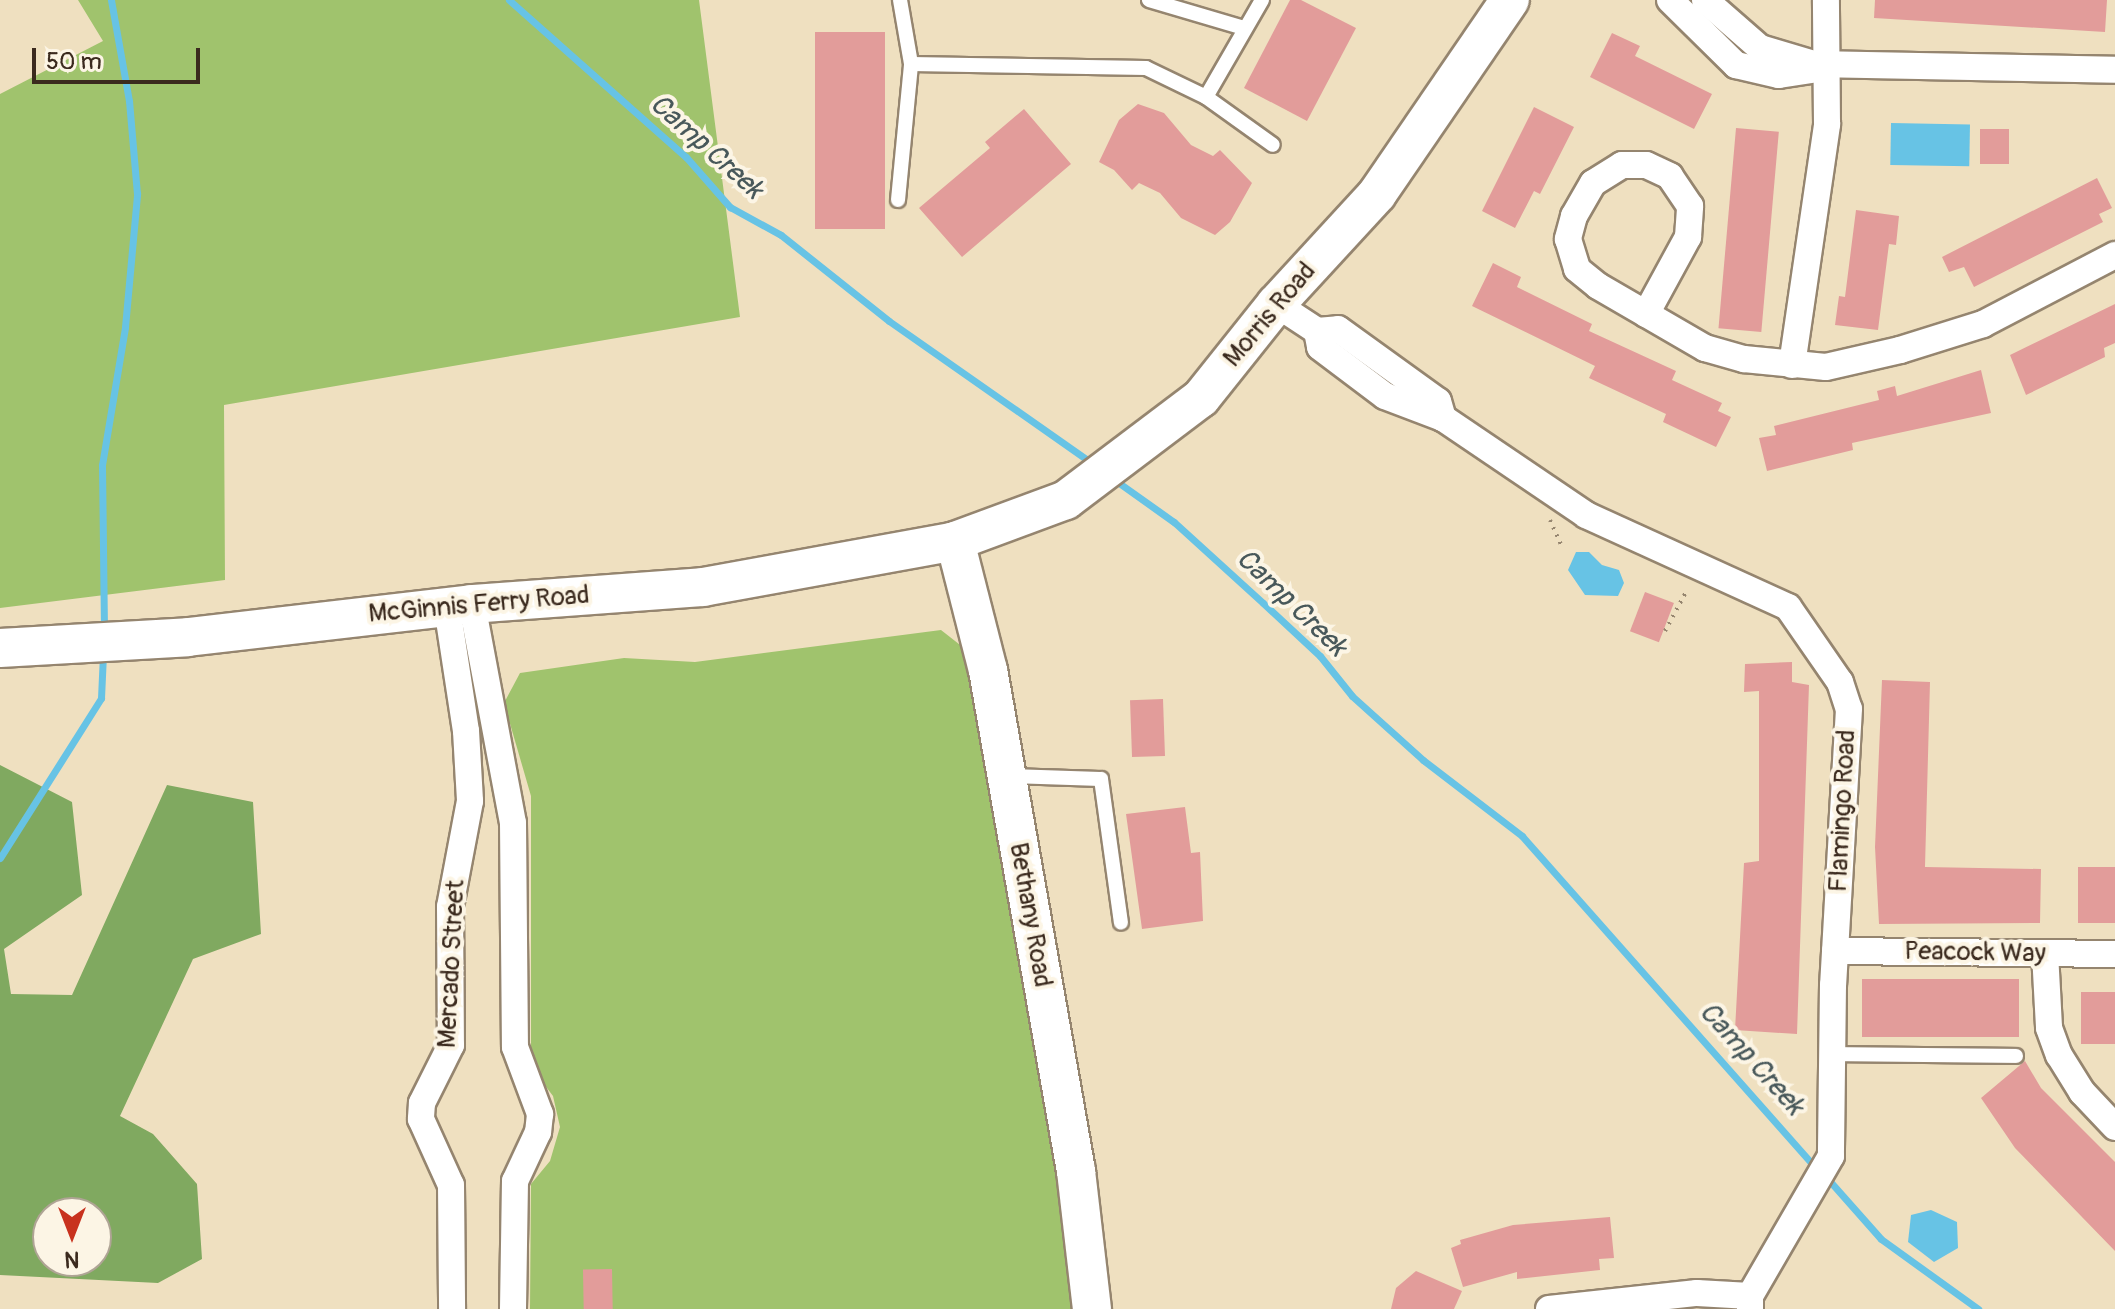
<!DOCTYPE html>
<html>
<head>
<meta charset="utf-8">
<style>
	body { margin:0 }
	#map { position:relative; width:2115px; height:1309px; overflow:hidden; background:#efe0c0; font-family:Pangolin,sans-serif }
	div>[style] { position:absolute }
	.green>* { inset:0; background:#a0c36d }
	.forest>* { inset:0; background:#80a960 }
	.water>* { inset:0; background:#67c3e5; transform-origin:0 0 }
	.stream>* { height:7px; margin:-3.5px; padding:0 3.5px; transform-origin:3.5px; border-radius:3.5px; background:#67c3e5 }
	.building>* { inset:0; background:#e29c9a; transform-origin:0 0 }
	.path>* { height:4px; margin-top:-2px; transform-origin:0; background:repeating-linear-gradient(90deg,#95856f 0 2px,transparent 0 8px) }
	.roads { filter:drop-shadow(2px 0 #95856f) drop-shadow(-2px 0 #95856f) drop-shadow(0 2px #95856f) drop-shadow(0 -2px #95856f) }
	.lane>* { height:14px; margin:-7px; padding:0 7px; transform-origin:7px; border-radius:7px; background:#fff }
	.street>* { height:26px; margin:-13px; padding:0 13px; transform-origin:13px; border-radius:13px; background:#fff }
	.secondary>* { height:38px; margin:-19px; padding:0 19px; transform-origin:19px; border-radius:19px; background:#fff }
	span { translate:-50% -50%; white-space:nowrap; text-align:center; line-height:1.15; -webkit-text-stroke:8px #fcf5e5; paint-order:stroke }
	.street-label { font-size:26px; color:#3b2a1e }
	.water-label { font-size:28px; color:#48585a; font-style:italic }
	.north { position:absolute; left:32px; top:1197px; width:80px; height:80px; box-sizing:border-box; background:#fcf5e5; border:2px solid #afa495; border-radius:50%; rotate:180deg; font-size:22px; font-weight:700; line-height:32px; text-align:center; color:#3b2a1e }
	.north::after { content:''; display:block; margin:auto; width:28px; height:36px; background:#c8321e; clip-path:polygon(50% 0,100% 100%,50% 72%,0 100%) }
	.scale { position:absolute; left:32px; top:48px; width:168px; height:36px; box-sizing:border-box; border:4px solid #3b2a1e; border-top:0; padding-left:10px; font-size:24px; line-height:28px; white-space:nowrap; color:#3b2a1e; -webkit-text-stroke:6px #fcf5e5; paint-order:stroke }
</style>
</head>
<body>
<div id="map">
	<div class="green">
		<i style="clip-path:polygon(78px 0,699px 0,740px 317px,224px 405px,225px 580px,0 608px,0 94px,103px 41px)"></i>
		<i style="clip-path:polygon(941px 630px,964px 648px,1063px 1176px,1073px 1309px,530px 1309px,531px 1184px,550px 1161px,560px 1127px,553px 1096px,531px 1067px,531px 796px,504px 703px,520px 673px,624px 658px,695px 662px)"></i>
	</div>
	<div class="forest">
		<i style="clip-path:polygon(evenodd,0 765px,72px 802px,82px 895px,4px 949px,11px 994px,72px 995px,167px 785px,253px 802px,261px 934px,193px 959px,120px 1116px,153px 1134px,197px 1184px,202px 1259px,158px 1283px,0 1275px,0 765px,48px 1213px,96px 1213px,96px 1261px,48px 1261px,48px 1213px)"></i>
	</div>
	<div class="water">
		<i style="left:1891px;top:123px;width:79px;height:42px;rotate:1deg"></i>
		<i style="clip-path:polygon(1576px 552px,1589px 552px,1602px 565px,1619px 570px,1624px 583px,1618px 596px,1585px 595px,1568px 570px)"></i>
		<i style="clip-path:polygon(1931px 1210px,1957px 1222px,1958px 1248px,1934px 1262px,1908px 1242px,1911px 1215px)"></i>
	</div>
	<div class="stream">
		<i style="left:509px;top:0;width:237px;rotate:41.6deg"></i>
		<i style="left:686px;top:157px;width:67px;rotate:48.7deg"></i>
		<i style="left:730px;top:207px;width:58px;rotate:28.8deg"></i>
		<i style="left:781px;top:235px;width:138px;rotate:38.5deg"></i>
		<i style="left:889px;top:321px;width:249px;rotate:35deg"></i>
		<i style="left:1112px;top:478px;width:76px;rotate:35.4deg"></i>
		<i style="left:1174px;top:522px;width:120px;rotate:42.3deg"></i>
		<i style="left:1263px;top:603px;width:78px;rotate:42.9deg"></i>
		<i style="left:1320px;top:656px;width:51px;rotate:51.3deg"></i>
		<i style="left:1352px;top:696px;width:96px;rotate:42deg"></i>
		<i style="left:1423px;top:760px;width:125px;rotate:37.5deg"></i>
		<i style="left:1522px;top:836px;width:446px;rotate:48.5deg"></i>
		<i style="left:104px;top:629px;width:164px;rotate:-90.7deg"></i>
		<i style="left:102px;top:465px;width:140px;rotate:-80.5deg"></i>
		<i style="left:125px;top:327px;width:134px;rotate:-84.8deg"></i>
		<i style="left:137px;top:194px;width:93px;rotate:-94.9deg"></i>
		<i style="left:129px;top:101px;width:103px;rotate:-100.1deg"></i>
		<i style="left:0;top:858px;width:189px;rotate:-57.7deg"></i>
		<i style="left:101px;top:698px;width:44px;rotate:-87.4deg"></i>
		<i style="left:1827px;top:1178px;width:81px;rotate:48.5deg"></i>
		<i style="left:1881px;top:1239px;width:120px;rotate:35.8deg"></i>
	</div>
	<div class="building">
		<i style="clip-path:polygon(1290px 0,1301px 0,1356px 28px,1307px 121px,1244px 88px)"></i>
		<i style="clip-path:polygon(1875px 0,2107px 0,2105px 32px,1874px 18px)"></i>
		<i style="left:815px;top:32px;width:70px;height:197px"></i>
		<i style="clip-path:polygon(1612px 33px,1640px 46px,1635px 56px,1712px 94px,1694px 129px,1590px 77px)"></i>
		<i style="clip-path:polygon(1138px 104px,1164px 113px,1191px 145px,1213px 156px,1220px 150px,1252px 183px,1230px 222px,1215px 235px,1181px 218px,1160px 193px,1139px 183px,1132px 190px,1114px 170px,1099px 162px,1119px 120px)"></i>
		<i style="clip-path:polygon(1534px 107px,1574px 127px,1540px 194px,1534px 191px,1515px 228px,1482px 211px)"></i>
		<i style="clip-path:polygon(1024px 109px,1071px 164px,962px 257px,919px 208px,990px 148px,985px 142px)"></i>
		<i style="left:1736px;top:128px;width:43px;height:201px;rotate:5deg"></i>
		<i style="left:1980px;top:129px;width:29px;height:35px"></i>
		<i style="clip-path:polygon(2097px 178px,2112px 208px,2099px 214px,2103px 222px,1974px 287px,1964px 267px,1949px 272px,1942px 257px)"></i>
		<i style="clip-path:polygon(1856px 210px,1899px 216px,1896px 245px,1889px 244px,1878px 330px,1835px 325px,1839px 296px,1845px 297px)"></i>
		<i style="clip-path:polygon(1493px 263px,1521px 277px,1517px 287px,1592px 324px,1589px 331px,1676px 371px,1672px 380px,1722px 403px,1718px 411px,1731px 417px,1716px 447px,1663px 422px,1666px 414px,1589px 378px,1595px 366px,1472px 306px)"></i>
		<i style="clip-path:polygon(2115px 304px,2115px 343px,2104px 348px,2105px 357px,2026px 395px,2010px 355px)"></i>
		<i style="clip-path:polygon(1981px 370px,1991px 413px,1852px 443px,1853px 450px,1767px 471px,1759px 438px,1776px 435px,1774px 426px,1879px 400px,1877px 391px,1895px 386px,1897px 396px)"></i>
		<i style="left:1645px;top:592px;width:31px;height:42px;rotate:21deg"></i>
		<i style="clip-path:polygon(1792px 662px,1792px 682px,1809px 685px,1797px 1034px,1735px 1030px,1744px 863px,1759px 861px,1759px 691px,1744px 692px,1745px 664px)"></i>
		<i style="clip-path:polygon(1882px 680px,1930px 682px,1925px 867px,2041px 869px,2040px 923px,1879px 924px,1875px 847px)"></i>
		<i style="left:1163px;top:699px;width:57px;height:33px;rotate:88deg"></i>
		<i style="clip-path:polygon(1185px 807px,1191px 853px,1200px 852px,1203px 921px,1142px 929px,1126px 814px)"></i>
		<i style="left:2078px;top:867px;width:37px;height:56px"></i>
		<i style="left:2019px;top:979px;width:58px;height:157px;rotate:90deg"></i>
		<i style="left:2081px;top:992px;width:34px;height:52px"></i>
		<i style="clip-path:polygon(2025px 1061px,2041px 1088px,2115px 1162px,2115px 1251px,2015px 1148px,1981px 1098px)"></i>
		<i style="clip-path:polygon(1610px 1217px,1614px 1258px,1599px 1259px,1600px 1270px,1517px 1279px,1517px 1272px,1463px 1287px,1451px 1248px,1461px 1244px,1460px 1240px,1513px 1225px)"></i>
		<i style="left:612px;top:1269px;width:40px;height:29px;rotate:89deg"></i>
		<i style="clip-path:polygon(1416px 1271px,1462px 1291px,1454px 1309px,1391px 1309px,1396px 1288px)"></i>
	</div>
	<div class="path">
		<i style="left:1550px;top:520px;width:30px;rotate:66deg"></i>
		<i style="left:1665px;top:631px;width:44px;rotate:-61.7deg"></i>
	</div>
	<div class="roads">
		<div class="lane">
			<i style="left:900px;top:0;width:65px;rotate:80.2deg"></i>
			<i style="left:911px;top:64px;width:235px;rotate:1deg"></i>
			<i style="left:1146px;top:68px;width:67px;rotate:25.8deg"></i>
			<i style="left:1206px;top:97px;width:112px;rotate:-60deg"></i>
			<i style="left:1149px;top:0;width:99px;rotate:16.4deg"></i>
			<i style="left:1206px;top:97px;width:82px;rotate:35.6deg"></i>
			<i style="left:898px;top:200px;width:137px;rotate:-84.5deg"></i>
			<i style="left:1010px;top:776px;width:91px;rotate:1.9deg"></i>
			<i style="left:1101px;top:779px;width:145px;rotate:82.1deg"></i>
			<i style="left:1832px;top:1054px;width:184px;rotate:0.6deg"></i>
		</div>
		<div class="street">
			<i style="left:1670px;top:0;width:93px;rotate:44.6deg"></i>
			<i style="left:1736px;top:65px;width:44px;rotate:13.1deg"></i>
			<i style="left:1779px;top:75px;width:38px;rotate:-9deg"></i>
			<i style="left:1705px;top:0;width:73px;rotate:41.1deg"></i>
			<i style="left:1760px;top:48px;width:56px;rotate:16.5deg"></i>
			<i style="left:1814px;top:64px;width:301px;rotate:1.1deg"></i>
			<i style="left:1276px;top:304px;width:49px;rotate:33.4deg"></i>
			<i style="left:1317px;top:331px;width:21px;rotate:-5deg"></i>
			<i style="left:1338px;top:329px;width:123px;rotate:35.8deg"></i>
			<i style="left:1438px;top:401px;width:18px;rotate:74deg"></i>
			<i style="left:1646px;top:314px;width:88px;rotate:-61.4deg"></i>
			<i style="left:1688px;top:237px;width:31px;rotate:-86deg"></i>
			<i style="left:1690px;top:206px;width:36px;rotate:-124deg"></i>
			<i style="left:1670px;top:176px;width:26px;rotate:-155deg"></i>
			<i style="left:1646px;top:165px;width:24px;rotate:180deg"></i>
			<i style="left:1622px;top:165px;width:34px;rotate:148deg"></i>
			<i style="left:1593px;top:183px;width:38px;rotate:120deg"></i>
			<i style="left:1574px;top:216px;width:24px;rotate:105deg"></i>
			<i style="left:1568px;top:239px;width:31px;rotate:73deg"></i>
			<i style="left:1577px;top:269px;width:27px;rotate:39deg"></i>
			<i style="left:1598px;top:286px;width:124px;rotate:30.1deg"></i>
			<i style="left:1705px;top:348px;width:41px;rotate:15.8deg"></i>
			<i style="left:1744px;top:359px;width:82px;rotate:5.6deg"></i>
			<i style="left:1826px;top:367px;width:76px;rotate:-12.9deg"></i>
			<i style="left:1900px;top:350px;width:87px;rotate:-17.4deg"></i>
			<i style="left:1983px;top:324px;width:149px;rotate:-27.6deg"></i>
			<i style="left:1317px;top:331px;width:16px;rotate:79deg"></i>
			<i style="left:1320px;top:347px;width:81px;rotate:37deg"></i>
			<i style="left:1385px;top:396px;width:62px;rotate:20.8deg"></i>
			<i style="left:1443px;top:418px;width:173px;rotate:34.1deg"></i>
			<i style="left:1586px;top:515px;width:222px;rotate:24.5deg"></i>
			<i style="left:1788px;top:607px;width:91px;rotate:55.3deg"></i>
			<i style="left:1840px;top:682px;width:28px;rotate:72deg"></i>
			<i style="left:1849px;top:709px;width:276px;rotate:93.3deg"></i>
			<i style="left:1833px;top:985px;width:171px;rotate:90.7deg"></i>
			<i style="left:1831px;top:1156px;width:162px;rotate:120.1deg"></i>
			<i style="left:1750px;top:1296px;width:13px;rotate:90deg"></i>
			<i style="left:1792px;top:365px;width:244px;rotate:-81.7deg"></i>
			<i style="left:1827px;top:124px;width:124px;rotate:-90.5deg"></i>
			<i style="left:472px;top:604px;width:223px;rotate:79.4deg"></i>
			<i style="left:513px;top:823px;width:224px;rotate:89.5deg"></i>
			<i style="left:515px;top:1047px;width:72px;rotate:69.5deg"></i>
			<i style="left:540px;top:1114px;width:18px;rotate:96deg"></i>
			<i style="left:538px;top:1132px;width:54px;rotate:115.1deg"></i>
			<i style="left:515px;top:1181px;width:128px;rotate:90.9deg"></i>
			<i style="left:447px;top:607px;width:125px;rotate:81.3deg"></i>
			<i style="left:466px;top:731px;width:70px;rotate:86.7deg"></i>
			<i style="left:470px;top:801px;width:108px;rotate:100.7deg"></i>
			<i style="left:450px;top:907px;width:138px;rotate:89.6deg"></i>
			<i style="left:451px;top:1045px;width:65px;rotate:116.6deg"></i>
			<i style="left:422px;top:1103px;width:16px;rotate:94deg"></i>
			<i style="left:421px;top:1119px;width:72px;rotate:65.6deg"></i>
			<i style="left:451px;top:1185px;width:124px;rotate:89.5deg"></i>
			<i style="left:1835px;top:951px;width:280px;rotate:0.6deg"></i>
			<i style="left:2045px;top:953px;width:75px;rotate:86.9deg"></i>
			<i style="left:2049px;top:1028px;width:29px;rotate:70deg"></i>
			<i style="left:2059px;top:1055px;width:44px;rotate:58.1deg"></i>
			<i style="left:2082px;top:1092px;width:48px;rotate:46.7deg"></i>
			<i style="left:1549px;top:1309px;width:149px;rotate:-6.2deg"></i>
			<i style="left:1697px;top:1293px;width:53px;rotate:3.2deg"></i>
		</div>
		<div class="secondary">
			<i style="left:955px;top:541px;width:133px;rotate:75.7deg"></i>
			<i style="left:988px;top:670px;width:509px;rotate:80.04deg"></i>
			<i style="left:1076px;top:1171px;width:139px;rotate:83.4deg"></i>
			<i style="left:0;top:648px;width:188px;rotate:-3.3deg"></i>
			<i style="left:188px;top:637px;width:286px;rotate:-6.6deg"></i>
			<i style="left:472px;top:604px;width:232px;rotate:-4.2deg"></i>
			<i style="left:703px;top:587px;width:256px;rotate:-10.3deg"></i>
			<i style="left:955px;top:541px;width:118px;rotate:-20.3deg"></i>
			<i style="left:1066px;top:500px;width:169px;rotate:-37.1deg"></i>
			<i style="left:1201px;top:398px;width:120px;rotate:-51.4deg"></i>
			<i style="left:1276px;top:304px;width:149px;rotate:-47.4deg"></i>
			<i style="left:1377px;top:194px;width:235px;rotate:-55.6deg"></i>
		</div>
	</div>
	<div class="street-label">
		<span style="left:1270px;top:315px;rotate:-50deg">Morris Road</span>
		<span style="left:479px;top:605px;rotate:-5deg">McGinnis Ferry Road</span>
		<span style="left:1843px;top:811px;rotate:-87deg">Flamingo Road</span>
		<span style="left:1030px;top:915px;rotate:80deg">Bethany Road</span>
		<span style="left:1975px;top:953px;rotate:1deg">Peacock Way</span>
		<span style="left:452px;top:964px;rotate:-87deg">Mercado Street</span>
	</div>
	<div class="water-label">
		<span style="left:706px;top:147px;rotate:42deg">Camp Creek</span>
		<span style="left:1291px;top:603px;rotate:44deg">Camp Creek</span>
		<span style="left:1751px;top:1059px;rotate:48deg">Camp Creek</span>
	</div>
	<div class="north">N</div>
	<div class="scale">50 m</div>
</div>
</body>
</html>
